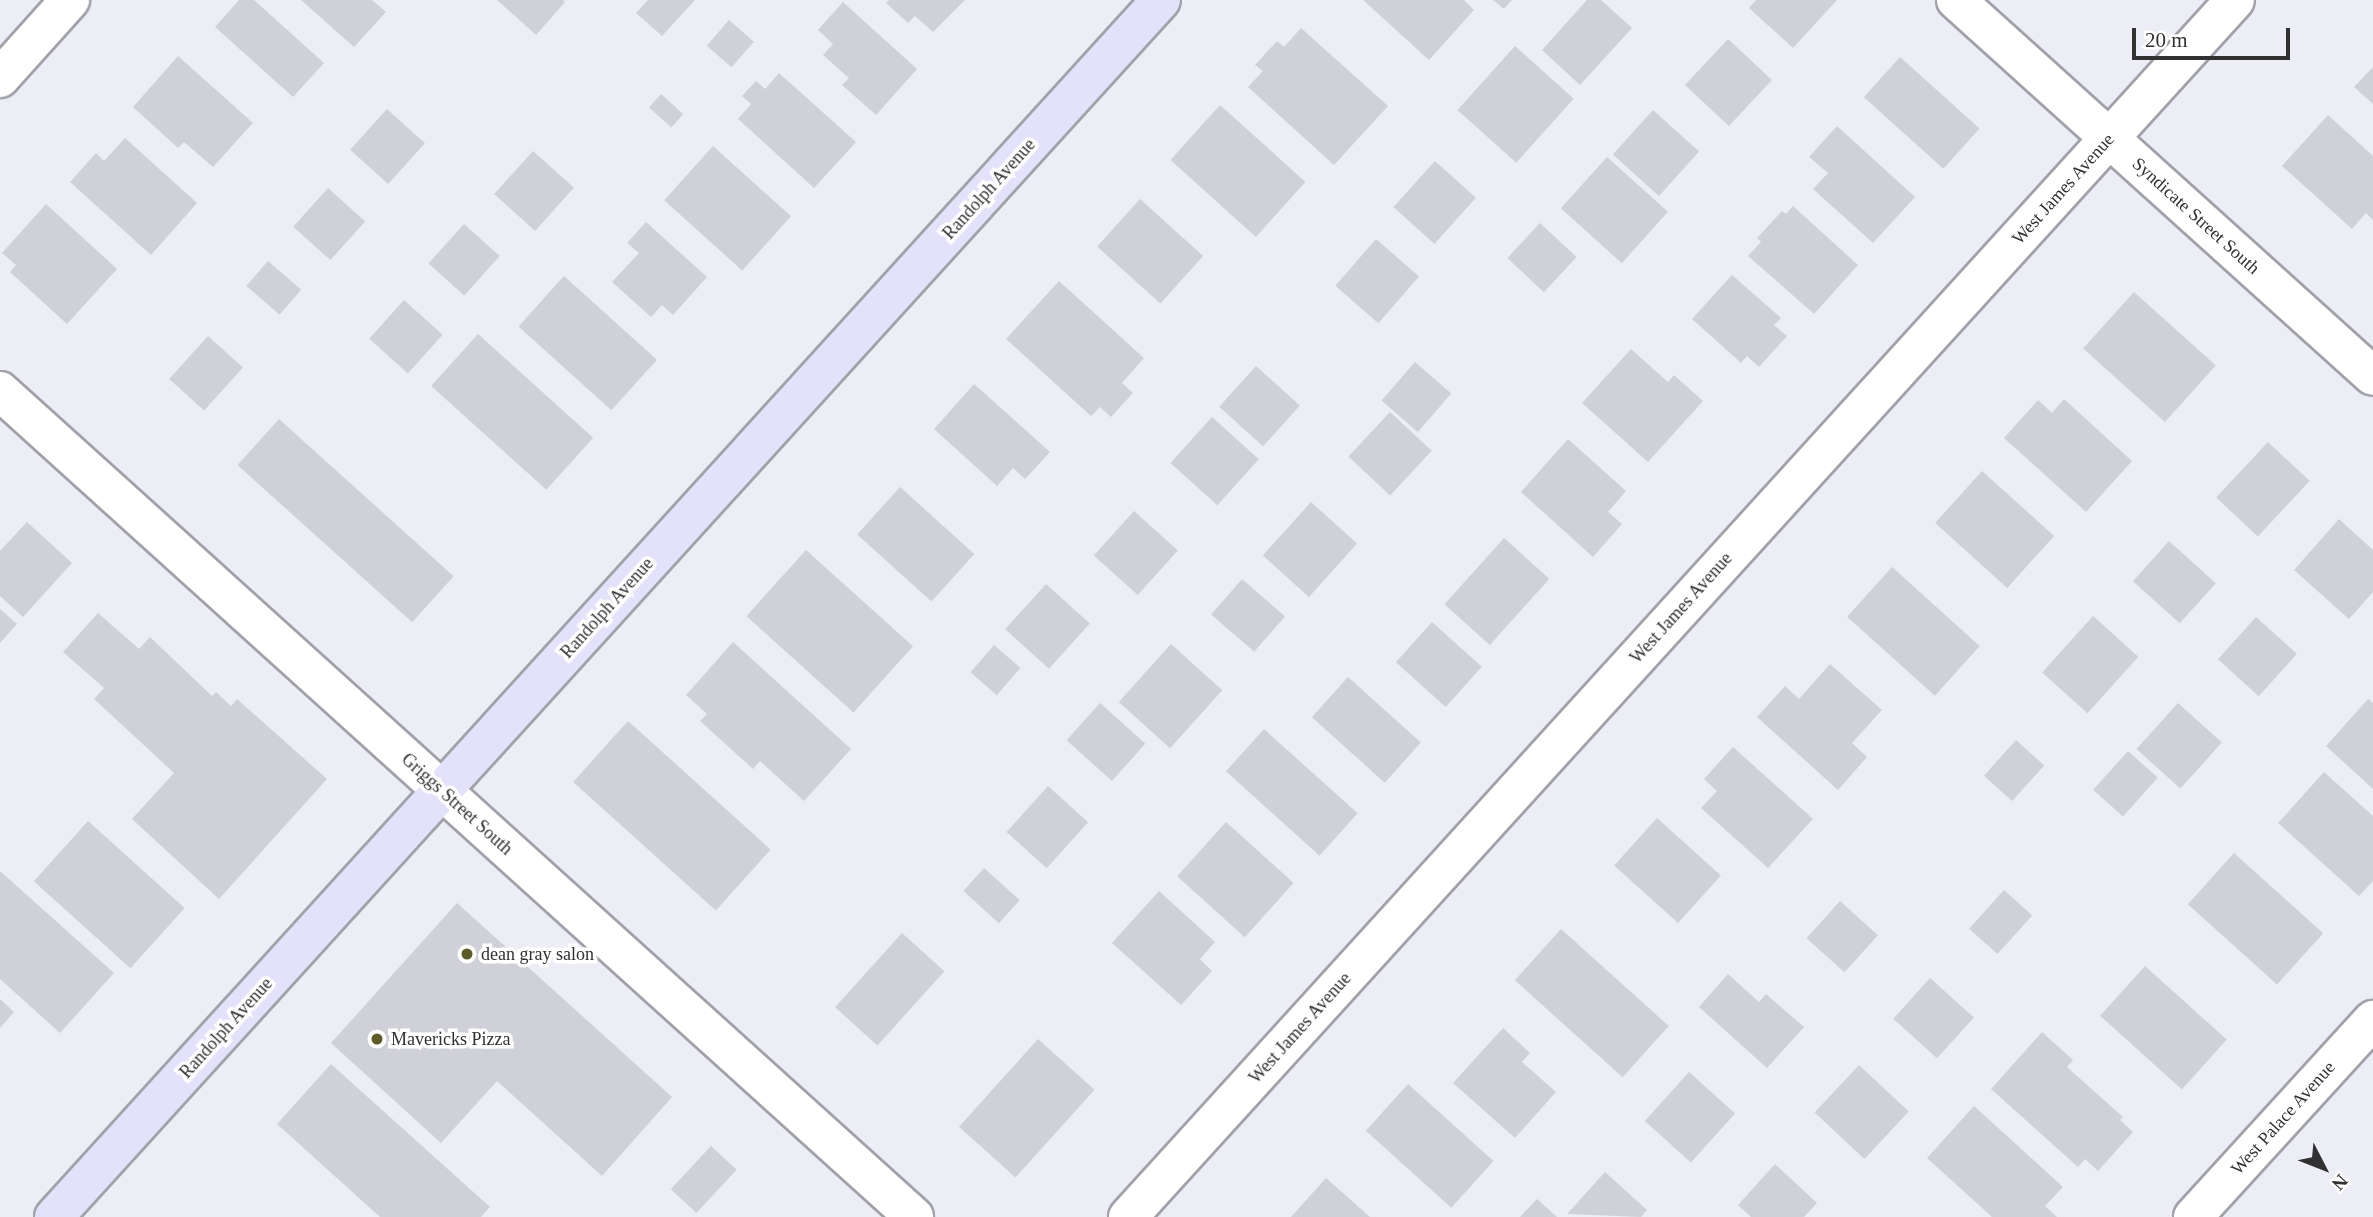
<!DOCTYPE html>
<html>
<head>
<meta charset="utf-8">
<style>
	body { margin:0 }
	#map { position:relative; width:2373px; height:1217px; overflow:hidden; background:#ededf5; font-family:Georgia,serif }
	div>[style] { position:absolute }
	.building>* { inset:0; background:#d0d0d8; transform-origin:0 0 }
	.roads { filter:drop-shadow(2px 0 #a1a1a9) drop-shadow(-2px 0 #a1a1a9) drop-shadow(0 2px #a1a1a9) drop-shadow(0 -2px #a1a1a9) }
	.minor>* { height:38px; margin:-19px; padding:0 19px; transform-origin:19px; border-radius:19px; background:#fff }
	.secondary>* { height:38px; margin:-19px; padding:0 19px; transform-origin:19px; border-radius:19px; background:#e4e2fa }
	.dots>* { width:19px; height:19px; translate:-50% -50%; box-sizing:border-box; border:4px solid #fff; border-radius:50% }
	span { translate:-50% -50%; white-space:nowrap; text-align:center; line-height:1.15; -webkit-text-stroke:7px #fff; paint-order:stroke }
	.street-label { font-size:18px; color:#313134 }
	.poi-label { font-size:18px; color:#313134 }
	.left { translate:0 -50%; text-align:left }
	.north { position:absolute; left:2289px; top:1133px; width:70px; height:70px; -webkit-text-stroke:5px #fff; paint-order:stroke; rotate:132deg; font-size:19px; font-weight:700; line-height:28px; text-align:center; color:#313134 }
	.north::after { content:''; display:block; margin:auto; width:24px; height:32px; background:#313134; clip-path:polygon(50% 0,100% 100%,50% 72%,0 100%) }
	.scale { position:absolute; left:2132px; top:28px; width:158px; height:32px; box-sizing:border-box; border:4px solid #313134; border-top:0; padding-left:9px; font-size:21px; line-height:24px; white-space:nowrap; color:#313134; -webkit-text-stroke:5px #fff; paint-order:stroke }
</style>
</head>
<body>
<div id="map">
	<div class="building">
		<i style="clip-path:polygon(239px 0,254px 0,324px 63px,293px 97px,215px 27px)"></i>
		<i style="clip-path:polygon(301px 0,372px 0,386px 12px,354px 47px)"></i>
		<i style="clip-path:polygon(497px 0,563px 0,565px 2px,536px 35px)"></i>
		<i style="clip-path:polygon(648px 0,695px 0,662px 36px,636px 13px)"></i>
		<i style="clip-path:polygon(889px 0,965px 0,933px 32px,915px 16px,908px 23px,886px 3px)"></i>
		<i style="clip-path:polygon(1363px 0,1464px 0,1474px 10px,1429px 60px)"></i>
		<i style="clip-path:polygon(1493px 0,1512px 0,1504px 9px)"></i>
		<i style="clip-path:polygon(1587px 0,1601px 0,1632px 28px,1580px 85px,1542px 50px)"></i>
		<i style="clip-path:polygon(1756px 0,1837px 0,1793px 48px,1749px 8px)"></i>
		<i style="clip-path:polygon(843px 2px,917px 69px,876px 115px,842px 85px,849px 78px,823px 55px,833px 44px,818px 30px)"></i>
		<i style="left:729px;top:20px;width:33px;height:34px;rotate:41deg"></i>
		<i style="clip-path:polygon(1301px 28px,1388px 106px,1334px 165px,1248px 87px,1263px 71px,1255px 65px,1277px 41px,1284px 47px)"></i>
		<i style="left:1728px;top:39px;width:60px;height:63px;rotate:43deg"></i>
		<i style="left:1515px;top:46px;width:79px;height:86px;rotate:42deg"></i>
		<i style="clip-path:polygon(178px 56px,253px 123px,213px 167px,184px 142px,178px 148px,133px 107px)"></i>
		<i style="left:1900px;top:57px;width:107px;height:54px;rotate:42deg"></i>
		<i style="clip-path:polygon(2373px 67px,2373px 104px,2354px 87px)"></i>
		<i style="clip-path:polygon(779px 73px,856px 142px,814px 188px,738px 119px,751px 104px,742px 96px,756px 81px,765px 89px)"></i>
		<i style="left:661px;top:94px;width:30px;height:18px;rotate:42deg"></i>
		<i style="left:1220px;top:105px;width:115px;height:74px;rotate:42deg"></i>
		<i style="left:387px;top:109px;width:51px;height:55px;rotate:42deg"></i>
		<i style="left:1653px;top:110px;width:62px;height:60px;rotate:42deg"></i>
		<i style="clip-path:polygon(2328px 115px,2373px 156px,2373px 220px,2366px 213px,2352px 229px,2282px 166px)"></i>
		<i style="clip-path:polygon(1837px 126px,1915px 197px,1873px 243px,1813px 189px,1828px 173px,1809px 157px)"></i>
		<i style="clip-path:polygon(125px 138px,197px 203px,151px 255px,70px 182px,96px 153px,104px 161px)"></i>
		<i style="left:713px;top:146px;width:105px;height:73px;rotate:42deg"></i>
		<i style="left:533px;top:151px;width:55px;height:58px;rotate:42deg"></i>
		<i style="left:1607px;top:157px;width:82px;height:69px;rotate:42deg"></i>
		<i style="left:1435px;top:161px;width:55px;height:62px;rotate:42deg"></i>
		<i style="left:328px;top:188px;width:50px;height:52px;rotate:42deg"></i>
		<i style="left:1140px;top:199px;width:85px;height:64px;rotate:42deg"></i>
		<i style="clip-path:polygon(46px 204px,117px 269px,67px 324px,10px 272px,16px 265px,2px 253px)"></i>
		<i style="clip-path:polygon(1793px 206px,1858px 265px,1814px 314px,1748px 256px,1761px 242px,1757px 238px,1782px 211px,1786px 214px)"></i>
		<i style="clip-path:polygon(646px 222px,707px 277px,673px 315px,662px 305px,651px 317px,612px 282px,639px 253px,627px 243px)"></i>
		<i style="left:1540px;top:223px;width:50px;height:48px;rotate:43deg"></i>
		<i style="left:464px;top:224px;width:48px;height:53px;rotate:42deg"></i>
		<i style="left:1376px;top:239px;width:57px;height:62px;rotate:41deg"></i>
		<i style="left:268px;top:261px;width:44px;height:33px;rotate:41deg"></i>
		<i style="clip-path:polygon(1732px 275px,1781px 318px,1774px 325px,1787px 336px,1759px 367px,1747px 356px,1741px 363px,1692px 319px)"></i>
		<i style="left:564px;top:276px;width:125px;height:68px;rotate:42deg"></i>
		<i style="clip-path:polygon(1059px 281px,1144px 358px,1122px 383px,1133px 393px,1111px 417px,1100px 407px,1091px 416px,1006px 339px)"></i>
		<i style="left:2134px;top:292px;width:110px;height:76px;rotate:42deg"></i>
		<i style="left:404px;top:300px;width:52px;height:52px;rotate:42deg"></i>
		<i style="left:478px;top:334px;width:155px;height:70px;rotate:42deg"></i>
		<i style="left:208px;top:336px;width:47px;height:58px;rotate:42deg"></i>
		<i style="clip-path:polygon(1631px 349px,1668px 382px,1674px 375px,1703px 401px,1648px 462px,1582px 403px)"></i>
		<i style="left:1415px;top:362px;width:48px;height:51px;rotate:41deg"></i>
		<i style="left:1256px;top:366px;width:59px;height:55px;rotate:42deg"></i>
		<i style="clip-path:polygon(974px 384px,1050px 452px,1025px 479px,1013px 468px,997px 486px,934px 429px)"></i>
		<i style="clip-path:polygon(2064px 399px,2132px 461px,2086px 512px,2004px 438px,2038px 400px,2052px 413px)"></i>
		<i style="left:1390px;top:412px;width:57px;height:61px;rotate:43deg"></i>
		<i style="left:1212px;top:417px;width:63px;height:62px;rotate:42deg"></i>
		<i style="left:279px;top:419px;width:235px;height:62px;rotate:42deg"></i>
		<i style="clip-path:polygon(1568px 439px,1626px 491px,1608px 512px,1622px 524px,1593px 557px,1521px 492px)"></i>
		<i style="left:2268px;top:442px;width:57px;height:76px;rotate:43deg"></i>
		<i style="left:1982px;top:471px;width:97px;height:70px;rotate:42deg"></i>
		<i style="left:900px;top:487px;width:100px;height:64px;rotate:42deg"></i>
		<i style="left:1311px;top:502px;width:62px;height:72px;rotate:42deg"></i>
		<i style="left:1134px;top:511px;width:59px;height:60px;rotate:42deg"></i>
		<i style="clip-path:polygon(2339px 519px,2373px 550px,2373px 592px,2349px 619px,2294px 570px)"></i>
		<i style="clip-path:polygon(27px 522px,72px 563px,23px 617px,0 596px,0 551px)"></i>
		<i style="left:1504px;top:538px;width:61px;height:89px;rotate:42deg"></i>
		<i style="left:2169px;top:541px;width:63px;height:54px;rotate:42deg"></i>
		<i style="left:806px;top:550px;width:144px;height:89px;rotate:42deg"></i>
		<i style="left:1892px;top:567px;width:118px;height:67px;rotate:42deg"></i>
		<i style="left:1242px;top:579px;width:57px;height:47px;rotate:41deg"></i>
		<i style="left:1046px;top:584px;width:59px;height:61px;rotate:42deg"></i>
		<i style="clip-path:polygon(0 609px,17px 624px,0 643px)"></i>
		<i style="clip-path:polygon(98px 613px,139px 649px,150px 637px,212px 696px,216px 692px,231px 706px,237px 699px,327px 779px,219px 899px,132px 819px,174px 773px,94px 699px,104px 688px,63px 652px)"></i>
		<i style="left:2093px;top:616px;width:61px;height:76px;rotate:42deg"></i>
		<i style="left:2256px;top:617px;width:55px;height:57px;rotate:42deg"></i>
		<i style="left:1432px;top:622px;width:67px;height:54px;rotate:42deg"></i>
		<i style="clip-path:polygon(733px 642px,851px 749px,804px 801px,760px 761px,753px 769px,700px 721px,707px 714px,686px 695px)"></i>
		<i style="left:1171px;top:644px;width:69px;height:78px;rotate:42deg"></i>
		<i style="left:994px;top:645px;width:35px;height:36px;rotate:41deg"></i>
		<i style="clip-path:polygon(1830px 664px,1882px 710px,1852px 743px,1867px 757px,1838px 790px,1757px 717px,1785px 686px,1799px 699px)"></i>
		<i style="left:1348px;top:677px;width:98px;height:54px;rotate:42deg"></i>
		<i style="clip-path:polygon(2368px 699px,2373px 703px,2373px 789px,2326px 746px)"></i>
		<i style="left:1100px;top:703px;width:61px;height:50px;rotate:42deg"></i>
		<i style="left:2178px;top:703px;width:59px;height:62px;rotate:42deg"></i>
		<i style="left:628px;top:721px;width:192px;height:82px;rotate:42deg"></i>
		<i style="left:1264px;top:729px;width:126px;height:57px;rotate:42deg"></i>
		<i style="left:2016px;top:740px;width:38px;height:48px;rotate:42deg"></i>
		<i style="clip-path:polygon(1733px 747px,1813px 819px,1768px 868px,1701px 808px,1717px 791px,1704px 779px)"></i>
		<i style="left:2128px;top:751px;width:40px;height:52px;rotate:42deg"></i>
		<i style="clip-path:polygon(2324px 772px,2373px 816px,2373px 881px,2359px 896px,2278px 823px)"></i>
		<i style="left:1048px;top:786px;width:54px;height:62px;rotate:42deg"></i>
		<i style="left:1657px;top:818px;width:86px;height:64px;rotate:42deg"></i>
		<i style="left:88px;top:821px;width:130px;height:81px;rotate:42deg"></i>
		<i style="left:1226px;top:822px;width:91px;height:73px;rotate:42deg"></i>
		<i style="left:2234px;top:853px;width:120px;height:69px;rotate:42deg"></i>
		<i style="left:984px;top:868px;width:48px;height:31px;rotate:42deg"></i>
		<i style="clip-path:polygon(0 871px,114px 973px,60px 1033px,0 979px)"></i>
		<i style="left:2004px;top:890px;width:38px;height:52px;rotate:42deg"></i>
		<i style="clip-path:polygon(1159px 891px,1215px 942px,1200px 959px,1212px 971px,1181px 1005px,1112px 943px)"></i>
		<i style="left:1840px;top:901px;width:51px;height:50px;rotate:42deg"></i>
		<i style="clip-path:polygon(457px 903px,672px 1097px,602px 1176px,497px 1081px,441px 1143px,331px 1043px)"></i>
		<i style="left:1561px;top:929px;width:145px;height:69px;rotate:42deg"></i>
		<i style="left:902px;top:933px;width:57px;height:100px;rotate:42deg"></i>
		<i style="left:2145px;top:966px;width:110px;height:67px;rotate:42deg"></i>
		<i style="clip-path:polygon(1728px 974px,1759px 1002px,1766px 994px,1804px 1027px,1767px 1068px,1699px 1007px)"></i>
		<i style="left:1930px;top:978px;width:59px;height:55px;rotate:42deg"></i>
		<i style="clip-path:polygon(0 999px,14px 1012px,0 1028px)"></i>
		<i style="clip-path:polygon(1503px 1028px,1530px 1053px,1522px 1062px,1556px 1092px,1515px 1138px,1453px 1083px)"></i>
		<i style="clip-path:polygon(2042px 1032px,2073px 1060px,2067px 1067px,2123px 1117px,2120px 1120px,2133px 1132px,2098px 1171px,2085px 1159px,2078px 1167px,1991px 1089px)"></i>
		<i style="left:1038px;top:1039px;width:76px;height:118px;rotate:42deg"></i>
		<i style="clip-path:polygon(331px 1064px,490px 1207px,481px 1217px,380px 1217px,277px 1124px)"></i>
		<i style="left:1859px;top:1065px;width:68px;height:65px;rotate:43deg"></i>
		<i style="left:1689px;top:1072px;width:62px;height:66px;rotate:42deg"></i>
		<i style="left:1408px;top:1084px;width:115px;height:63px;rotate:42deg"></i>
		<i style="clip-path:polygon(1974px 1106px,2063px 1187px,2045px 1206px,2057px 1217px,1992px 1217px,1927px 1158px)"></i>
		<i style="left:711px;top:1146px;width:35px;height:59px;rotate:43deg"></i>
		<i style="clip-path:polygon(1775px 1164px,1817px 1203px,1804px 1217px,1751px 1217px,1738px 1205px)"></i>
		<i style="clip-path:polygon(1605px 1172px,1647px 1210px,1641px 1217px,1567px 1214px)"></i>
		<i style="clip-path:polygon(1326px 1178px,1370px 1217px,1291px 1217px)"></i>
		<i style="clip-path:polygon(1537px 1199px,1557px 1217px,1520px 1217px)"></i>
	</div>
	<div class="roads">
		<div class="minor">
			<i style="left:1956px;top:0;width:561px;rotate:42.04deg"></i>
			<i style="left:0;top:78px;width:105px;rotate:-48.1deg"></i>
			<i style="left:0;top:391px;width:1232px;rotate:42.1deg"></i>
			<i style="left:1128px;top:1217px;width:1645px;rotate:-47.71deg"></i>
			<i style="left:2193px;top:1217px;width:267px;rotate:-47.6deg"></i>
		</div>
		<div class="secondary">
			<i style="left:54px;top:1217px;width:1645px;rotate:-47.71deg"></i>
		</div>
	</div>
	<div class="dots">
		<i style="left:467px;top:954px;background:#5d5b28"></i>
		<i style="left:377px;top:1039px;background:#5d5b28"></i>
	</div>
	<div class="street-label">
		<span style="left:989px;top:189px;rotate:-48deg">Randolph Avenue</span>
		<span style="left:2063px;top:189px;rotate:-48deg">West James Avenue</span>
		<span style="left:2196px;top:216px;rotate:42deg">Syndicate Street South</span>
		<span style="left:607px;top:608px;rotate:-48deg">Randolph Avenue</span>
		<span style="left:1681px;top:608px;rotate:-48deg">West James Avenue</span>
		<span style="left:457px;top:804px;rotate:42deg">Griggs Street South</span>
		<span style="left:226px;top:1028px;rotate:-48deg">Randolph Avenue</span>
		<span style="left:1300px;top:1028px;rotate:-48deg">West James Avenue</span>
		<span style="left:2283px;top:1118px;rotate:-48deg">West Palace Avenue</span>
	</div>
	<div class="poi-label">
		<span class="left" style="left:481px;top:954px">dean gray salon</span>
		<span class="left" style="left:391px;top:1039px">Mavericks Pizza</span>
	</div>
	<div class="north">N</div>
	<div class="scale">20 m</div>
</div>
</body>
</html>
